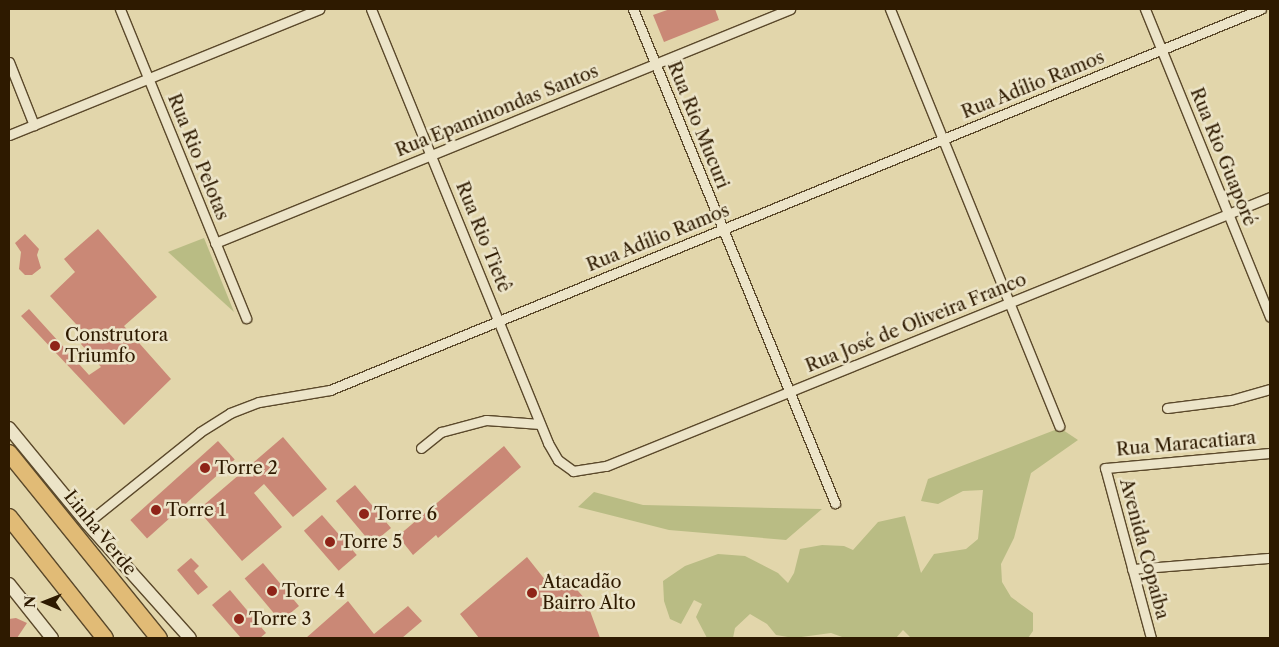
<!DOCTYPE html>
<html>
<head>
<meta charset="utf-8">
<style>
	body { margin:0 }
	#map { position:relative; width:1279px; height:647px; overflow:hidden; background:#e2d6ab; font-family:"Libre Caslon Text",serif }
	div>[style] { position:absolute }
	.green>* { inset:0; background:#b9bc84 }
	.building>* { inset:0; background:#ca8876; transform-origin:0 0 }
	.roads { filter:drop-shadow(1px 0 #5b492b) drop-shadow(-1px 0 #5b492b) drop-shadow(0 1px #5b492b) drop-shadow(0 -1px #5b492b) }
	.street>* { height:9px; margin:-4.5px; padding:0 4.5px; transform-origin:4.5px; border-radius:4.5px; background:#ece4c8 }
	.secondary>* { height:12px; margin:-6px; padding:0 6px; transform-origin:6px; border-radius:6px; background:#ece4c8 }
	.highway>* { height:16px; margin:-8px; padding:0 8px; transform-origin:8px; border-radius:8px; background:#e1bb76 }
	.dots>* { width:14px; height:14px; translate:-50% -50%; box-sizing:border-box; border:2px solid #ece4c8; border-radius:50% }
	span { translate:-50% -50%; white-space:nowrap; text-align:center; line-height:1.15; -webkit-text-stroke:5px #ece4c8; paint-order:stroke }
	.street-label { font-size:18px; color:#2e1a00 }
	.poi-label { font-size:18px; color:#2e1a00 }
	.left { translate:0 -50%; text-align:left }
	.frame { position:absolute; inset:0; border:10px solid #2e1a00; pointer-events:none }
	.north { position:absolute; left:20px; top:577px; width:50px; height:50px; -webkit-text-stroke:4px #ece4c8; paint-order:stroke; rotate:271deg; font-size:14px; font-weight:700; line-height:20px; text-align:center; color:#2e1a00 }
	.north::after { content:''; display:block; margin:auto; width:18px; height:22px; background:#2e1a00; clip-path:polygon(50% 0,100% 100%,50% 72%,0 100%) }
</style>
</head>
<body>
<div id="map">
	<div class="green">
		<i style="clip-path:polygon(204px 238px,234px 312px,168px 252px)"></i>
		<i style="clip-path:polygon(1060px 428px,1078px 440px,1031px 473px,1014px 538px,1001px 564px,1002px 582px,1011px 597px,1033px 613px,1033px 631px,1028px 638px,911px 638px,903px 630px,896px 638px,845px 638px,831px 633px,794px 638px,776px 635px,767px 624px,750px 614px,735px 628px,733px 638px,707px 638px,696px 617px,702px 604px,694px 600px,681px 624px,670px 619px,664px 601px,663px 581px,685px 566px,718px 554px,745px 556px,778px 573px,788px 583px,794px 573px,800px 549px,822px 545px,844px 546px,853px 550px,878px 522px,905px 516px,921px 573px,934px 554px,966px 549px,978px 539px,983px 490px,963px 491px,938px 504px,921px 501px,928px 479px)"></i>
		<i style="clip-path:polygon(594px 492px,643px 505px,822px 509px,786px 540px,669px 530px,578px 507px)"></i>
	</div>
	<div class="building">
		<i style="clip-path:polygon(670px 9px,715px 9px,719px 20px,664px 42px,653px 15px)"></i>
		<i style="clip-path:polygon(98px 229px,157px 297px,124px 326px,171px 379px,124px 425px,21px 316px,29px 309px,89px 375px,101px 367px,81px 344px,88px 337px,50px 296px,75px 272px,64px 259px)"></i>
		<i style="clip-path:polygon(25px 234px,39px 249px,37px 255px,41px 268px,32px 275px,25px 275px,19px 269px,21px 252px,15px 243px)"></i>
		<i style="clip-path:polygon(283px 437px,327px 489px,293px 517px,264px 484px,254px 493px,282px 527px,242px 561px,198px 510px)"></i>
		<i style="left:218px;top:441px;width:25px;height:118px;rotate:48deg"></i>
		<i style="clip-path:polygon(504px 446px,521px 467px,438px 538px,436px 535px,413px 555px,398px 536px)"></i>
		<i style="left:355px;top:485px;width:56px;height:25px;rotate:50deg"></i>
		<i style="left:322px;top:515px;width:53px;height:24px;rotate:49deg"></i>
		<i style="clip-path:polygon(527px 557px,550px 586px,564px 575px,586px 600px,600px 638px,479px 638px,460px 614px)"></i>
		<i style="clip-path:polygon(191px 558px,199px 566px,194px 571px,208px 587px,198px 595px,177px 570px)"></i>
		<i style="left:263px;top:563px;width:56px;height:24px;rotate:50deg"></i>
		<i style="clip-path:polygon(230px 590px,266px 633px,260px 638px,241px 638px,212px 605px)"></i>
		<i style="clip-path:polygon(348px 601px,374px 634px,408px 606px,422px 621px,402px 638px,306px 638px)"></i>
		<i style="clip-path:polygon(16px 618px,27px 623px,17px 638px,9px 638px,9px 619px)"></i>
	</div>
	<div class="roads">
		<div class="street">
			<i style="left:120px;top:9px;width:334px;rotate:67.8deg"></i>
			<i style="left:371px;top:9px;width:469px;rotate:67.8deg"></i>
			<i style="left:548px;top:443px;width:20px;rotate:60deg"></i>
			<i style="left:558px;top:460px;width:19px;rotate:36deg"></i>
			<i style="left:573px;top:471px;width:33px;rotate:-9deg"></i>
			<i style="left:606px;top:466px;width:716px;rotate:-22.05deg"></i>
			<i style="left:633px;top:9px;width:534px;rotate:67.76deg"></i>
			<i style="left:890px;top:9px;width:450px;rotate:67.9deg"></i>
			<i style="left:1145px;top:9px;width:332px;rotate:67.9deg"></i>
			<i style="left:9px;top:62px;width:68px;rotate:68.4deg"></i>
			<i style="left:9px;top:135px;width:335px;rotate:-22.1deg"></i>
			<i style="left:215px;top:243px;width:621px;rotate:-22.14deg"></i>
			<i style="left:1167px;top:408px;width:64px;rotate:-7.1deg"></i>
			<i style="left:1231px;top:400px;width:41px;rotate:-15.8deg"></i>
			<i style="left:421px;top:448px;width:26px;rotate:-39deg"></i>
			<i style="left:441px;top:432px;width:47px;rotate:-14.9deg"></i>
			<i style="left:486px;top:420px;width:54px;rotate:4.2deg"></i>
			<i style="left:87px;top:523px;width:145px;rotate:-38.8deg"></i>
			<i style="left:200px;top:432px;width:36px;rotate:-32deg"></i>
			<i style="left:230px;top:413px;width:31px;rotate:-21deg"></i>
			<i style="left:259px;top:402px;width:72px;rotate:-9.6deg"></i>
			<i style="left:330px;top:390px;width:1006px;rotate:-22.26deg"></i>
			<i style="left:1132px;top:569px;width:138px;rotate:-4.6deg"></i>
			<i style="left:1151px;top:638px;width:176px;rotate:-105.1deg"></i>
			<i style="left:1105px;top:468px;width:166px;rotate:-5.2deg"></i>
		</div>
		<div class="secondary">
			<i style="left:9px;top:428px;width:123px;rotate:50.6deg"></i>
			<i style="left:87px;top:523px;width:154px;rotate:48.2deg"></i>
			<i style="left:9px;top:584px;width:69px;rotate:51.5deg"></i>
		</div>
		<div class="highway">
			<i style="left:9px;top:453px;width:238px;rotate:51deg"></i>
			<i style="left:9px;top:517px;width:154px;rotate:51.6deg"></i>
		</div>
	</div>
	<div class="dots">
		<i style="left:55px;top:346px;background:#8f2418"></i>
		<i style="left:205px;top:468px;background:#8f2418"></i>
		<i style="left:156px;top:510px;background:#8f2418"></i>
		<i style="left:364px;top:514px;background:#8f2418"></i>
		<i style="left:330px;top:542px;background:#8f2418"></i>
		<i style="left:272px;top:591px;background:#8f2418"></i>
		<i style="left:532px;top:593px;background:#8f2418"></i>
		<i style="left:239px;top:619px;background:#8f2418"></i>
	</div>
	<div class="street-label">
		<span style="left:1033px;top:85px;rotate:-22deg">Rua Adílio Ramos</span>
		<span style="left:497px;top:111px;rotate:-22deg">Rua Epaminondas Santos</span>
		<span style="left:698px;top:125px;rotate:68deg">Rua Rio Mucuri</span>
		<span style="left:198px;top:157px;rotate:68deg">Rua Rio Pelotas</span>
		<span style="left:1223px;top:157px;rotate:68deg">Rua Rio Guaporé</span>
		<span style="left:483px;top:237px;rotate:68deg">Rua Rio Tietê</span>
		<span style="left:658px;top:238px;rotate:-22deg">Rua Adílio Ramos</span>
		<span style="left:916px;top:323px;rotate:-22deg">Rua José de Oliveira Franco</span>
		<span style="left:1186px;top:444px;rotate:-5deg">Rua Maracatiara</span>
		<span style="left:100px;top:533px;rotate:51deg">Linha Verde</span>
		<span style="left:1144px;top:549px;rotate:75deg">Avenida Copaíba</span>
	</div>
	<div class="poi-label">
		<span class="left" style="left:65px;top:346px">Construtora<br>Triumfo</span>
		<span class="left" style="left:215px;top:468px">Torre 2</span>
		<span class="left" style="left:166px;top:510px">Torre 1</span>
		<span class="left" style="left:374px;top:514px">Torre 6</span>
		<span class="left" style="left:340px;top:542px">Torre 5</span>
		<span class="left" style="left:542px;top:593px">Atacadão<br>Bairro Alto</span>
		<span class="left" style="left:282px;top:591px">Torre 4</span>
		<span class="left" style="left:249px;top:619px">Torre 3</span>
	</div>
	<div class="frame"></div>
	<div class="north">N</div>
</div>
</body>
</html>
